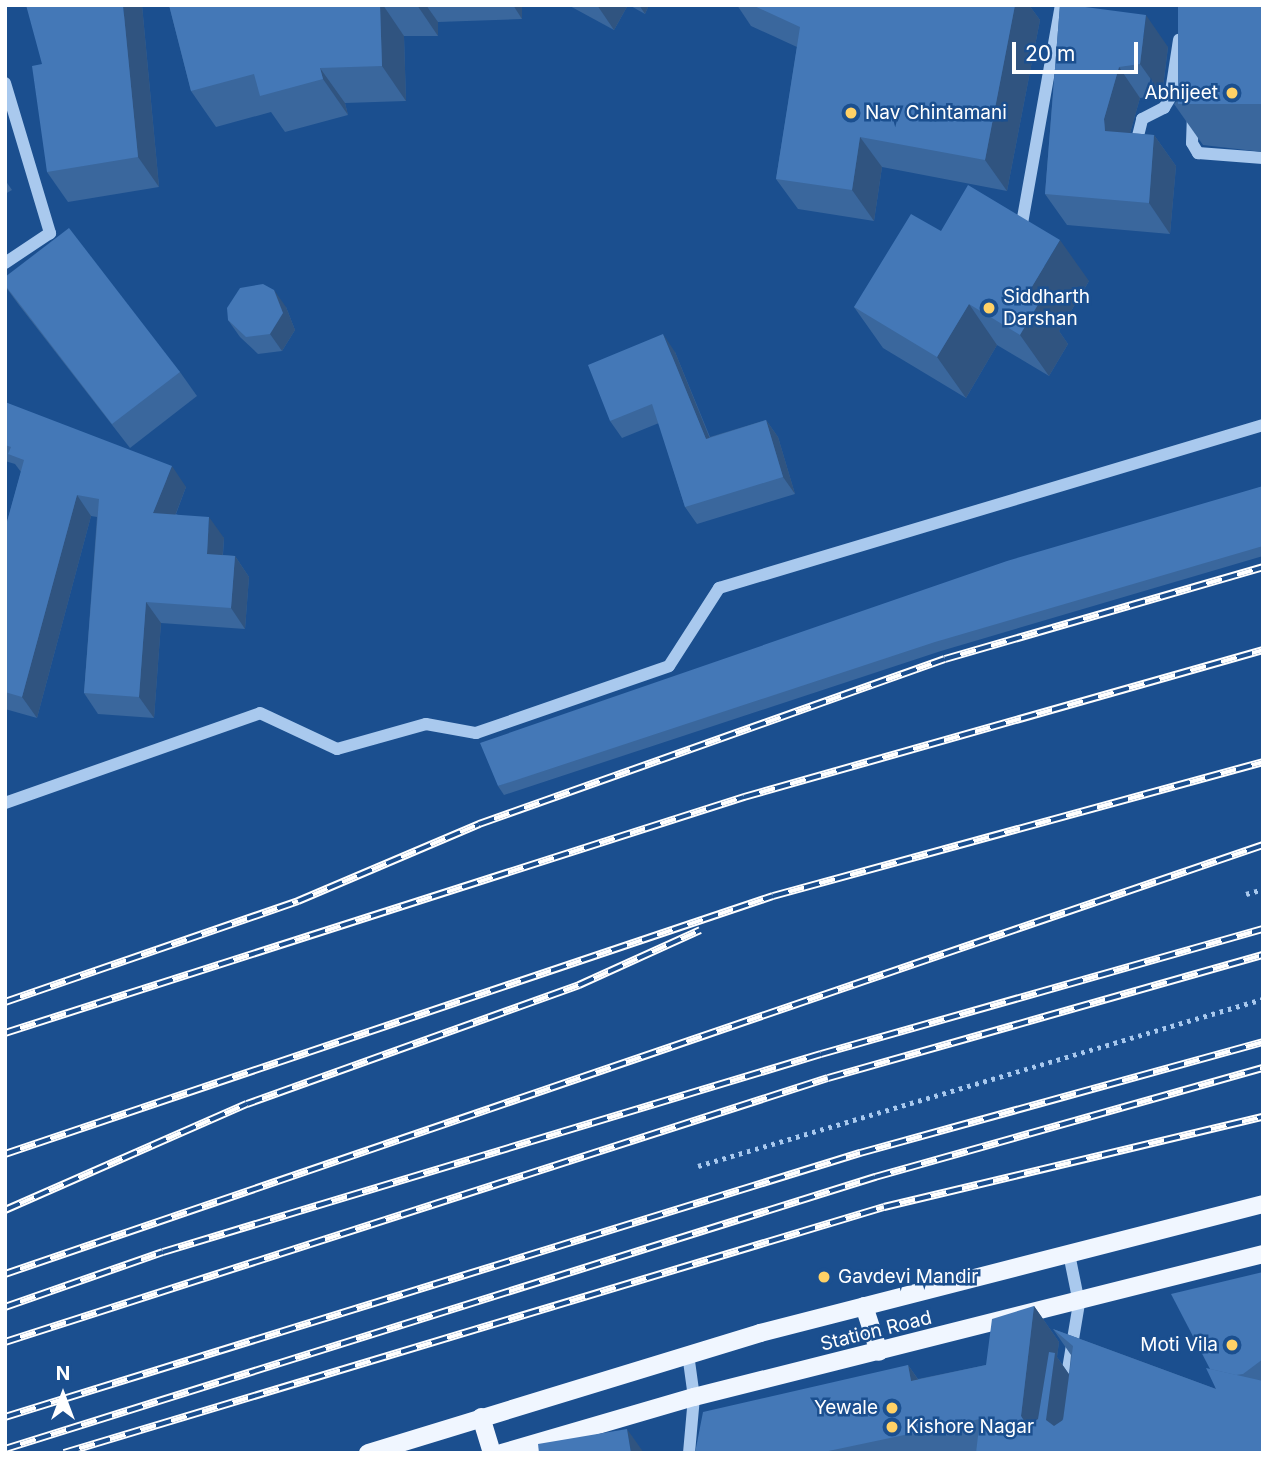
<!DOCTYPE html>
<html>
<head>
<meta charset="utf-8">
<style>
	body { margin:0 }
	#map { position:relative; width:1268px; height:1458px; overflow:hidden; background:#1b4f8f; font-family:Inter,sans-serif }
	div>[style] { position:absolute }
	.path>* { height:4.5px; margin-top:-2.25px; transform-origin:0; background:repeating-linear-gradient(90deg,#a9c9ee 0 3.5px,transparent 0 8.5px) }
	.minor>* { height:12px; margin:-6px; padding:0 6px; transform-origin:6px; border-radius:6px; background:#a9c9ee }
	.major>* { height:18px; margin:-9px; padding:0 9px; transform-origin:9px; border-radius:9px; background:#f0f6ff }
	.rail>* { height:8px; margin-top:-4px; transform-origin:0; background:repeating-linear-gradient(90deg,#1b4f8f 0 16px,#fff 0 32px); box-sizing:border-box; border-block:2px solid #fff }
	.wall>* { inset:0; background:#3a679d }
	.shaded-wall>* { inset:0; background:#305480 }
	.building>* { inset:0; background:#4478b7; transform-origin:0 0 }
	.dots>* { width:19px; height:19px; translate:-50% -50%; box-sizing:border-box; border:4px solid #1b4f8f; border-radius:50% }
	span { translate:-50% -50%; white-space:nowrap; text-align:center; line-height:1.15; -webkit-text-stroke:5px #1b4f8f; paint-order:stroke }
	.poi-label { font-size:19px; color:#fff }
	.right { translate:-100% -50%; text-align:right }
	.left { translate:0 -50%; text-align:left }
	.street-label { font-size:19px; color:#fff }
	.frame { position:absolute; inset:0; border:7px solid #fff; pointer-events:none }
	.north { position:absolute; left:28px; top:1360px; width:70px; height:70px; -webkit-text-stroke:5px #1b4f8f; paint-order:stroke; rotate:0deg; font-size:19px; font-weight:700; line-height:28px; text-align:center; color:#fff }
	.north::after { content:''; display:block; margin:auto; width:24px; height:32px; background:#fff; clip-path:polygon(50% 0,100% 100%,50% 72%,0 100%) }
	.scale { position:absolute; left:1012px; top:42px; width:126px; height:32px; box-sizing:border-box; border:4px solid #fff; border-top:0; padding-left:9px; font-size:21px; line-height:24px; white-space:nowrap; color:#fff; -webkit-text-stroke:5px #1b4f8f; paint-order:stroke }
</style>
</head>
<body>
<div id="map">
	<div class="path">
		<i style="left:1246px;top:894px;width:18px;rotate:-16deg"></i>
		<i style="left:698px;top:1166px;width:589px;rotate:-16.47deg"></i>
	</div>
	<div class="minor">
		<i style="left:5px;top:83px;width:157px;rotate:73.3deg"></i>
		<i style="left:50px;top:233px;width:54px;rotate:146.3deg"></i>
		<i style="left:1193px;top:114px;width:29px;rotate:92deg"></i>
		<i style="left:1192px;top:143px;width:12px;rotate:59deg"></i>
		<i style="left:1198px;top:153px;width:65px;rotate:4.4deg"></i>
		<i style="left:1135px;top:148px;width:30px;rotate:-76deg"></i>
		<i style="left:1142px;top:119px;width:25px;rotate:-27deg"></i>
		<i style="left:1164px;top:108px;width:12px;rotate:-59deg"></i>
		<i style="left:1170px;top:98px;width:59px;rotate:-81.2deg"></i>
		<i style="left:1021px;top:229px;width:228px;rotate:-79.9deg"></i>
		<i style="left:5px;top:803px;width:270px;rotate:-19.4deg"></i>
		<i style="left:260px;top:713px;width:85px;rotate:25.1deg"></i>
		<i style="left:337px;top:749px;width:92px;rotate:-15.7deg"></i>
		<i style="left:426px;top:724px;width:51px;rotate:10.2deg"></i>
		<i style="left:476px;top:733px;width:204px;rotate:-19.1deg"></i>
		<i style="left:669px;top:666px;width:93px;rotate:-57.3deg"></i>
		<i style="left:719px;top:588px;width:568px;rotate:-16.68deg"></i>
		<i style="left:688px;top:1354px;width:43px;rotate:82.1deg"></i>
		<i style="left:694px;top:1397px;width:56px;rotate:95.1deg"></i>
		<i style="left:1065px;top:1387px;width:85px;rotate:-80.5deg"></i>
		<i style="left:1079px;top:1303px;width:50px;rotate:-101.5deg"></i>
	</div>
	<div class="major">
		<i style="left:864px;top:1306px;width:48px;rotate:71.9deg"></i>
		<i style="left:481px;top:1417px;width:38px;rotate:73deg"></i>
		<i style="left:368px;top:1453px;width:410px;rotate:-17deg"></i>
		<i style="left:760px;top:1333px;width:519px;rotate:-14.38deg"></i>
		<i style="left:502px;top:1453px;width:200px;rotate:-16.3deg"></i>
		<i style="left:694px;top:1397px;width:587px;rotate:-14.11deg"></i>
	</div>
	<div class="rail">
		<i style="left:5px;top:1002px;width:310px;rotate:-19deg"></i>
		<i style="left:298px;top:901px;width:197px;rotate:-23deg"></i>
		<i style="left:479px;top:824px;width:494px;rotate:-19.5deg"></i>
		<i style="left:945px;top:659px;width:331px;rotate:-16.1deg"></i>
		<i style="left:5px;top:1033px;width:776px;rotate:-17.71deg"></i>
		<i style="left:744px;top:797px;width:539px;rotate:-15.81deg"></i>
		<i style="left:5px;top:1154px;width:810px;rotate:-18.57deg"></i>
		<i style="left:773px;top:896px;width:508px;rotate:-15.29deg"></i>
		<i style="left:5px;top:1210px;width:264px;rotate:-23.7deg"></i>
		<i style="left:247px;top:1104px;width:353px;rotate:-19.7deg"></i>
		<i style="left:579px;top:985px;width:133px;rotate:-24.4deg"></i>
		<i style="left:5px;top:1274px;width:1329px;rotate:-18.83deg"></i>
		<i style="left:5px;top:1307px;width:167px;rotate:-19.2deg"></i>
		<i style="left:163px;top:1252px;width:687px;rotate:-16.75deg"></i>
		<i style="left:821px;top:1054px;width:459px;rotate:-15.8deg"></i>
		<i style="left:5px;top:1342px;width:864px;rotate:-17.79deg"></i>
		<i style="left:828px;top:1078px;width:452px;rotate:-15.8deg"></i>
		<i style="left:5px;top:1417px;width:895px;rotate:-17.16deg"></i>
		<i style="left:860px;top:1153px;width:418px;rotate:-15.4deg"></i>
		<i style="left:5px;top:1449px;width:912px;rotate:-17.36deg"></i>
		<i style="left:875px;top:1177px;width:403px;rotate:-15.7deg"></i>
		<i style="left:64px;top:1453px;width:856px;rotate:-16.7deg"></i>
		<i style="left:884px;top:1207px;width:390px;rotate:-13.4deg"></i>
	</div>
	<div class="wall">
		<i style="clip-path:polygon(142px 5px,159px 187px,68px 202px,47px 172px,42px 64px)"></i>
		<i style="clip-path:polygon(169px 5px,522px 5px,522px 19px,438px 22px,438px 36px,404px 36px,406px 101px,345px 103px,348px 115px,285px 132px,271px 112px,216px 127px,191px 91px)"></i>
		<i style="clip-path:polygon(568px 5px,628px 5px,614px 30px)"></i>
		<i style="clip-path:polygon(629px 5px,649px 5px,645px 14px)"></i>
		<i style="clip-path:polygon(737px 5px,1029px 5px,1040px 20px,1007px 191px,882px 167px,874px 221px,798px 209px,776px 179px,797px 47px,751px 26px)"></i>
		<i style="clip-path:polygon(1060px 5px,1168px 47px,1162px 95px,1140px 98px,1130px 133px,1154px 135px,1176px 166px,1170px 234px,1067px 225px,1045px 194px)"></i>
		<i style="clip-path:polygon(1263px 5px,1263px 152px,1203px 145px,1174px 104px)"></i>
		<i style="clip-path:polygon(5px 180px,12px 190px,5px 194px)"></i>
		<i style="clip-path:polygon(941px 231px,1089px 281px,1059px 331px,1068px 344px,1049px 376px,997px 345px,966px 398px,883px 348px,854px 307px)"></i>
		<i style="clip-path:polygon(5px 286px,180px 372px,197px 396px,130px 448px,19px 305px)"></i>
		<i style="clip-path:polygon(286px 307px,295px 330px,282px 351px,258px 354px,240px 337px,228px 320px)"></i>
		<i style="clip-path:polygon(675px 352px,710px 437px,766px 420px,778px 437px,795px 494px,697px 524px,685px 507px,659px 423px,622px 438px,610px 421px)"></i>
		<i style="clip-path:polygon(5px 402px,186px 487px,176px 514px,224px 538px,223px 555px,235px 556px,249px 577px,245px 629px,161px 623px,154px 718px,98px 714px,84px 693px,97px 517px,91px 516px,37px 718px,5px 709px,5px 529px,21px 472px,15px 464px,5px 461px)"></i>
		<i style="clip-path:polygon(1263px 486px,1263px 556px,941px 651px,504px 795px,498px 786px)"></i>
		<i style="clip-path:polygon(1263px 1272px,1263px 1453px,695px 1453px,908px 1365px,918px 1379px,986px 1365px,1034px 1306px,1059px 1342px,1057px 1357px,1069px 1374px,1071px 1355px,1053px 1329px,1216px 1389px,1210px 1369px)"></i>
	</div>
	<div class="shaded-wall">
		<i style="clip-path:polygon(123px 5px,142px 5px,159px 187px,138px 157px)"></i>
		<i style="clip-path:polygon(380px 5px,383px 5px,404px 36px,406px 101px,382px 66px)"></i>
		<i style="clip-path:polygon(417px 5px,426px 5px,438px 22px,438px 36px)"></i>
		<i style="clip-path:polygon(513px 5px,522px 5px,522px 19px)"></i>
		<i style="clip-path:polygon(597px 5px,628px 5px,614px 30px)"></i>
		<i style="clip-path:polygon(639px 5px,649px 5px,645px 14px)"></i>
		<i style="clip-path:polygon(1015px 5px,1029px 5px,1040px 20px,1007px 191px,985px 160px)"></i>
		<i style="clip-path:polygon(1146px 15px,1168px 47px,1162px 95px,1140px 64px)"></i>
		<i style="clip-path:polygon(1119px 67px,1140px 98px,1125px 151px,1105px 131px,1104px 119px)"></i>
		<i style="clip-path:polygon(320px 68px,345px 103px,348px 115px,323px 79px)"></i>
		<i style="clip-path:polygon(1154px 135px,1176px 166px,1170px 234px,1149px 203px)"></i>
		<i style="clip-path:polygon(860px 137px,882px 167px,874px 221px,852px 190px)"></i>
		<i style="clip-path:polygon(1060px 240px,1089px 281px,1059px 331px,1068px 344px,1049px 376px,1020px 335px,1027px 295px)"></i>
		<i style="clip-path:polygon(274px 290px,286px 307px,295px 330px,282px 351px,270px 334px)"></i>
		<i style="clip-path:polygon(969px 304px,997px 345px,966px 398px,937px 357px)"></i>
		<i style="clip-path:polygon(663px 334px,675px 352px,717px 456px,706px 439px)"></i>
		<i style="clip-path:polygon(766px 420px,778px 437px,795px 494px,783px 477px)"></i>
		<i style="clip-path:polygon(172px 466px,186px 487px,168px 534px,153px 513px)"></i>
		<i style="clip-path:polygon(77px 495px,91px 516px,37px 718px,22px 697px)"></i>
		<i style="clip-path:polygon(209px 517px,224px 538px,221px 575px,207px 554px)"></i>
		<i style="clip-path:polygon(235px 556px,249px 577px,245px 629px,231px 608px)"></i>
		<i style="clip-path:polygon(146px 602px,161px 623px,154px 718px,139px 697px)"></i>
		<i style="clip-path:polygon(1034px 1306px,1059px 1342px,1057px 1357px,1079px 1389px,1045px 1452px,1021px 1416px)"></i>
		<i style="clip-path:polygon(908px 1365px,933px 1401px,911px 1381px)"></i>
		<i style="clip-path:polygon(627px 1429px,644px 1453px,631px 1453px)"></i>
	</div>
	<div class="building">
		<i style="clip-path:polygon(26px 5px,123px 5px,138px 157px,47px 172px,32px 66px,42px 64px)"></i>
		<i style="clip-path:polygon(169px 5px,380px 5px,382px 66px,320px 68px,323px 79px,260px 96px,254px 74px,191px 91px)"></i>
		<i style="clip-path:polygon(752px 5px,1015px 5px,985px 160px,860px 137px,852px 190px,776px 179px,800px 27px)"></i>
		<i style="clip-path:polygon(1060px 5px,1070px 5px,1146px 15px,1140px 64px,1119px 67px,1104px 119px,1105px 131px,1154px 135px,1149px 203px,1045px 194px)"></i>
		<i style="left:1178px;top:5px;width:85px;height:99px"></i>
		<i style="clip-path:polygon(968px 185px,1060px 240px,1027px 295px,1039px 303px,1020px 335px,969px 304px,937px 357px,854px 307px,911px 214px,941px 231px)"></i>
		<i style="clip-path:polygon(69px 228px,180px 372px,112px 424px,5px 285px,5px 277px)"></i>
		<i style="clip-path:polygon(263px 284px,274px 290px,283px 313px,270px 334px,246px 337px,228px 320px,227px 308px,240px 288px)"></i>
		<i style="clip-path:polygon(663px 334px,706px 439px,766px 420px,783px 477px,685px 507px,652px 404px,610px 421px,588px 365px)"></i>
		<i style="clip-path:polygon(5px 402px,172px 466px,153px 513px,209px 517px,207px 554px,235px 556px,231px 608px,146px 602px,139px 697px,84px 693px,99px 499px,77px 495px,22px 697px,5px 692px,5px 529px,24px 460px,8px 454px,11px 447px,5px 445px)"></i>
		<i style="clip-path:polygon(1263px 486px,1263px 546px,935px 642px,498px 786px,480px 743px,1007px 561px)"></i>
		<i style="clip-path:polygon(1263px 1272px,1263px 1359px,1243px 1374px,1236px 1375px,1210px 1369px,1171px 1294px)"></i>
		<i style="clip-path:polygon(1034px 1306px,1021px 1416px,1027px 1426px,1038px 1419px,1049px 1352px,1055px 1353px,1046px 1420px,1054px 1426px,1063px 1420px,1073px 1346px,1053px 1329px,1216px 1389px,1206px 1368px,1263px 1381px,1263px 1453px,976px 1453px,980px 1419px,819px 1453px,695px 1453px,703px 1412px,908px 1365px,911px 1381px,986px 1365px,992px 1319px)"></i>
		<i style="clip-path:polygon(627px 1429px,631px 1453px,539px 1453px,538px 1444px)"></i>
	</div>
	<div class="dots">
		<i style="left:1232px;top:93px;background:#ffd166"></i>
		<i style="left:851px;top:113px;background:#ffd166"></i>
		<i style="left:989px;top:308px;background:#ffd166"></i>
		<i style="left:824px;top:1277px;background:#ffd166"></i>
		<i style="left:1232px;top:1345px;background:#ffd166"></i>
		<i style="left:892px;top:1408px;background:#ffd166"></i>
		<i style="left:892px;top:1427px;background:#ffd166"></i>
	</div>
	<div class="poi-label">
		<span class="right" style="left:1218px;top:93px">Abhijeet</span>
		<span class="left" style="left:865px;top:113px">Nav Chintamani</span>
		<span class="left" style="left:1003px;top:308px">Siddharth<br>Darshan</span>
		<span class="left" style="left:838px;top:1277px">Gavdevi Mandir</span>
		<span class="right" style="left:1218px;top:1345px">Moti Vila</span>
		<span class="right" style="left:878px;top:1408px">Yewale</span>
		<span class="left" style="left:906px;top:1427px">Kishore Nagar</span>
	</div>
	<div class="street-label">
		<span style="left:876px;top:1331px;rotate:-14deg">Station Road</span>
	</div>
	<div class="frame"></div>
	<div class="north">N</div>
	<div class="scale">20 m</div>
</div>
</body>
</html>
